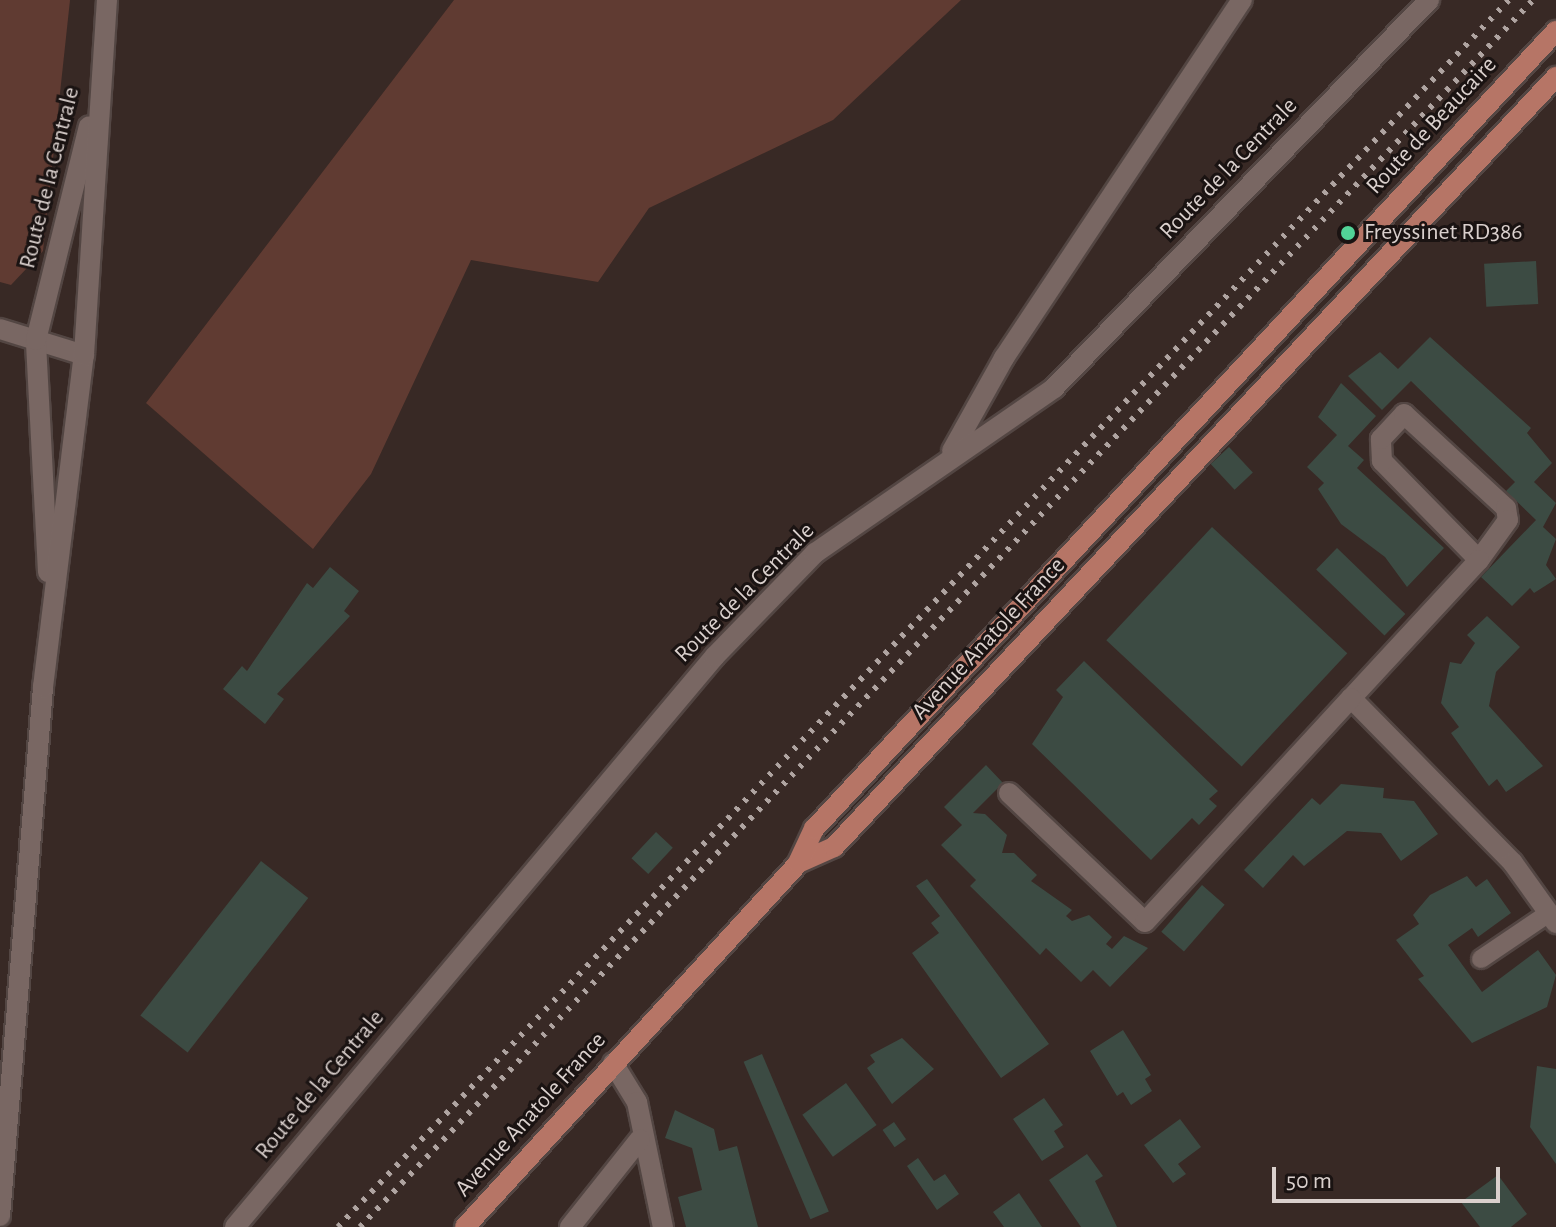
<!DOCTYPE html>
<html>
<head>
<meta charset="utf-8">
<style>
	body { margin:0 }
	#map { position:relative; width:1556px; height:1227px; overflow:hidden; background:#382925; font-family:"Alegreya Sans",sans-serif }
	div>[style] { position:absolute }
	.green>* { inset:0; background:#603b32 }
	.building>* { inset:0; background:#3c4b43; transform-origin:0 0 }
	.roads { filter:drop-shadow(2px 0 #534643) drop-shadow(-2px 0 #534643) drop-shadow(0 2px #534643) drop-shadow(0 -2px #534643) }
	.lane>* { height:18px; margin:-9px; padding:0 9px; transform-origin:9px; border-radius:9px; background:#796763 }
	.street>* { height:20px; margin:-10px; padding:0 10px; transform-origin:10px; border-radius:10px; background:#796763 }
	.primary>* { height:20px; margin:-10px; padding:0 10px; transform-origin:10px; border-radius:10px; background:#b67566 }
	.rail>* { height:6px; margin-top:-3px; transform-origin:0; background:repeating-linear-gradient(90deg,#afa4a1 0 4px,transparent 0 12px) }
	.dots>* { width:22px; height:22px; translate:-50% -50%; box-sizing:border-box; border:4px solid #1a1312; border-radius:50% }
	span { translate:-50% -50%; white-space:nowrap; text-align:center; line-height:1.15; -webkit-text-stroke:6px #1a1312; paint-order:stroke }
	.street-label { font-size:24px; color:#dad0cd }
	.poi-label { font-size:24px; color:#dad0cd }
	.left { translate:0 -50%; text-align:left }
	.scale { position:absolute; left:1272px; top:1167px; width:228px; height:36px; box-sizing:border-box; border:4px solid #dad0cd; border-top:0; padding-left:10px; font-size:24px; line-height:28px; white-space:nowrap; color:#dad0cd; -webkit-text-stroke:6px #1a1312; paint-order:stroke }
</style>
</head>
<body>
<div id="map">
	<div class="green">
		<i style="clip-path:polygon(0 0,70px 0,43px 251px,11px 285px,0 282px)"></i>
		<i style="clip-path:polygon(454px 0,961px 0,833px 120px,649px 208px,598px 282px,471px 260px,371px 474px,313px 549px,146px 403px)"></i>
	</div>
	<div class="building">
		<i style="left:1536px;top:261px;width:43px;height:52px;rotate:87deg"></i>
		<i style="clip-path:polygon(1430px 337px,1531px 428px,1527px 433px,1552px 463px,1534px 482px,1556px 503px,1543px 527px,1556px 539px,1546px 565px,1556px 579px,1534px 593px,1530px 588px,1512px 606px,1481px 577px,1536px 520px,1506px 491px,1515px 482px,1411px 381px,1382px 410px,1348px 376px,1380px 352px,1398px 369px)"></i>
		<i style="clip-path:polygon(1341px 383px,1376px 416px,1348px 446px,1364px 460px,1357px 468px,1444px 548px,1407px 587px,1385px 557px,1341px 524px,1318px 489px,1324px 483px,1307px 467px,1337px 435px,1318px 417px)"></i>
		<i style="left:1229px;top:447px;width:35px;height:25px;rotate:47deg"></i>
		<i style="left:1212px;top:527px;width:185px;height:155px;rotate:43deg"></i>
		<i style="left:1337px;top:548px;width:95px;height:30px;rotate:44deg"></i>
		<i style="clip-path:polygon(330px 567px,359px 591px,344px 611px,350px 616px,277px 694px,284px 699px,265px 724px,223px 689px,242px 666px,247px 671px,307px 583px,313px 588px)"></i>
		<i style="clip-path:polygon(1487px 616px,1520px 647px,1496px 672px,1489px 706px,1543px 766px,1506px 792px,1497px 779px,1489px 786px,1451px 733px,1459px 727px,1441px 703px,1450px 662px,1461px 664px,1475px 643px,1467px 635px)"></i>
		<i style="clip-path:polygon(1084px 661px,1218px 791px,1209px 799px,1217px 806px,1199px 825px,1192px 818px,1151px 860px,1032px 744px,1063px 697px,1056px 690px)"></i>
		<i style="clip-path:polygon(986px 765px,1003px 783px,973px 813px,985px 814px,1007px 835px,1002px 853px,1014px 853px,1037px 875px,1031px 881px,1072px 910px,1066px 916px,1072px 921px,1089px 915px,1112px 937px,1106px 944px,1112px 949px,1124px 936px,1148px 948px,1110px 987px,1093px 970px,1081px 982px,1046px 948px,1040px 955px,970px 886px,976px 880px,941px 845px,962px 825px,944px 807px)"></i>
		<i style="clip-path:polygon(1341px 784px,1384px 788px,1383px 798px,1414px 801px,1438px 834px,1401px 861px,1381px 833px,1347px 831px,1304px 866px,1293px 855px,1263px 888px,1244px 870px,1312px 798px,1320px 805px)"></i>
		<i style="left:656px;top:832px;width:23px;height:36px;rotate:43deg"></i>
		<i style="left:261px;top:861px;width:60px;height:196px;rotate:38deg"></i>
		<i style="clip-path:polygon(1467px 876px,1476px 887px,1487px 879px,1511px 913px,1478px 937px,1472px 928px,1448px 945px,1482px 992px,1538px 950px,1556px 975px,1547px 1007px,1472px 1043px,1418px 979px,1424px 976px,1396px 940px,1419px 924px,1413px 915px,1430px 895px)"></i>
		<i style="clip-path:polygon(927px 879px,1049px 1044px,1001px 1078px,912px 953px,939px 933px,931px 923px,940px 916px,916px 886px)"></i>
		<i style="left:1202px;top:885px;width:30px;height:62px;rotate:41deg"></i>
		<i style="clip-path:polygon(1123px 1030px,1151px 1075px,1145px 1079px,1152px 1091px,1131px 1105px,1123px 1092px,1117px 1096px,1090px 1051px)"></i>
		<i style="clip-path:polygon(902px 1038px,934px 1069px,892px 1104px,867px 1068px,875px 1062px,870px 1055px)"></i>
		<i style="left:762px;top:1054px;width:171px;height:20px;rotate:67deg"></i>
		<i style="clip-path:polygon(1537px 1066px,1556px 1069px,1556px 1164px,1530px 1127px)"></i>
		<i style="left:846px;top:1083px;width:52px;height:54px;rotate:54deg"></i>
		<i style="clip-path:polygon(1044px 1098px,1063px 1125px,1054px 1131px,1064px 1147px,1042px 1161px,1013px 1119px)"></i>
		<i style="clip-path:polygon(675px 1110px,714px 1129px,719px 1151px,737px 1146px,758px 1227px,686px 1227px,678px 1197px,702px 1190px,692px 1148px,665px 1138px)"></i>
		<i style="clip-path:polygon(1180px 1119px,1201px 1147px,1178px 1164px,1186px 1174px,1173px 1183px,1144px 1145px)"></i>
		<i style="left:894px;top:1122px;width:21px;height:14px;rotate:55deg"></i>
		<i style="clip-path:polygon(1087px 1154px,1103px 1176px,1095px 1181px,1117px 1227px,1081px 1227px,1049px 1180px)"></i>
		<i style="clip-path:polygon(918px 1158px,934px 1181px,945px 1174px,959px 1194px,937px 1210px,907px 1166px)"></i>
		<i style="clip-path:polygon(1498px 1175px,1527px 1214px,1511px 1227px,1480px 1227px,1461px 1202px)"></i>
		<i style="clip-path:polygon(1019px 1193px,1042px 1227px,1004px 1227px,993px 1212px)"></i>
	</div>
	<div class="roads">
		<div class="lane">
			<i style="left:1481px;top:959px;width:82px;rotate:-34.1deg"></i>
		</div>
		<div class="street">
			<i style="left:0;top:329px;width:88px;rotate:17.2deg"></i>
			<i style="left:952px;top:451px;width:107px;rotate:-60.8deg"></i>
			<i style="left:1004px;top:358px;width:430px;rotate:-56.4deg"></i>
			<i style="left:1479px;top:560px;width:139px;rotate:-134.4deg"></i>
			<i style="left:1382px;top:461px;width:22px;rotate:-93deg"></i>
			<i style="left:1381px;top:439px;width:34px;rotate:-47deg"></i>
			<i style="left:1404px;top:414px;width:139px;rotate:42.7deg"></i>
			<i style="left:1506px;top:508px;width:12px;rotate:81deg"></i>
			<i style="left:1508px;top:520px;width:49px;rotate:125.9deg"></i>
			<i style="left:1479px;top:560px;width:188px;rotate:132.8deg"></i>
			<i style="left:1351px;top:698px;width:231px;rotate:45.5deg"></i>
			<i style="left:1513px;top:863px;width:74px;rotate:54.4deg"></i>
			<i style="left:48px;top:572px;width:232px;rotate:-93deg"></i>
			<i style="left:36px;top:340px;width:220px;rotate:-76.1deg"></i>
			<i style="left:1009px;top:793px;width:187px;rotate:43.5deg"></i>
			<i style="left:1145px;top:922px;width:304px;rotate:-47.4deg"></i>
			<i style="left:613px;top:1063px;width:46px;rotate:58.4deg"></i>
			<i style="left:637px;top:1102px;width:128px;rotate:78.3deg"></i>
			<i style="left:0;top:1216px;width:531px;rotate:-85.35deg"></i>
			<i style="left:43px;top:687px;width:335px;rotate:-83deg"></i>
			<i style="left:84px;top:355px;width:356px;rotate:-86.3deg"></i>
			<i style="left:235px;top:1227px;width:746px;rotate:-49.95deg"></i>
			<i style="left:715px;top:656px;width:144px;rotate:-45.8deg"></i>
			<i style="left:815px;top:553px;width:290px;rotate:-34.6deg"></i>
			<i style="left:1054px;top:388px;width:540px;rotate:-45.98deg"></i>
			<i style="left:570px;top:1227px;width:112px;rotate:-51.5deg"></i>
		</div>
		<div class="primary">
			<i style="left:798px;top:863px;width:39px;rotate:-24deg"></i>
			<i style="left:834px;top:847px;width:1056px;rotate:-46.84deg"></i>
			<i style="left:465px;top:1227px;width:493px;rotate:-47.5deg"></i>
			<i style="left:798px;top:863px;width:38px;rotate:-65deg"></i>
			<i style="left:814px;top:829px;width:1090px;rotate:-47.08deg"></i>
		</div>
	</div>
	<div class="rail">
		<i style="left:338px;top:1227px;width:1696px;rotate:-46.34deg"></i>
		<i style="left:360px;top:1227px;width:1697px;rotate:-46.29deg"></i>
	</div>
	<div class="dots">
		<i style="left:1348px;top:233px;background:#52d397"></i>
	</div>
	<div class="street-label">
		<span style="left:1432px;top:126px;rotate:-47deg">Route de Beaucaire</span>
		<span style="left:1229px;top:169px;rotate:-46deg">Route de la Centrale</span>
		<span style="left:50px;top:178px;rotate:-76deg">Route de la Centrale</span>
		<span style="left:745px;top:593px;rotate:-45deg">Route de la Centrale</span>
		<span style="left:989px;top:639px;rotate:-47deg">Avenue Anatole France</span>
		<span style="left:320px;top:1085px;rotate:-50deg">Route de la Centrale</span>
		<span style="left:531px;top:1115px;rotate:-48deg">Avenue Anatole France</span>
	</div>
	<div class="poi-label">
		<span class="left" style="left:1364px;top:233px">Freyssinet RD386</span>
	</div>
	<div class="scale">50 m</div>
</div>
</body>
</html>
